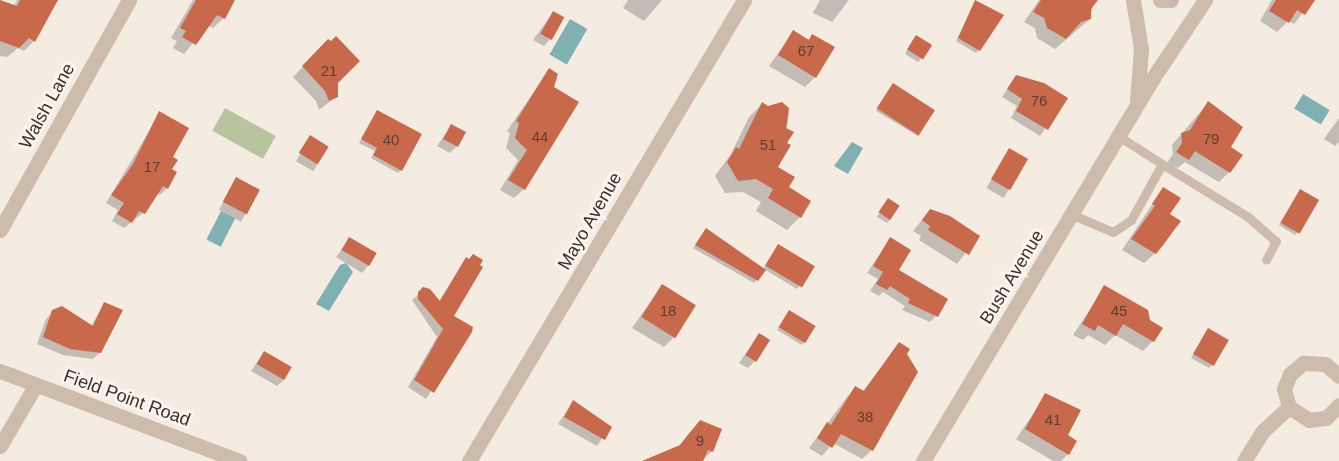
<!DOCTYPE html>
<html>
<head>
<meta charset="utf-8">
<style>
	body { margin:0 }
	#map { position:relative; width:1339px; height:461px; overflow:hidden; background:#f4ebe1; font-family:Helvetica,sans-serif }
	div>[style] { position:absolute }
	.green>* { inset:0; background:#b8c4a0; transform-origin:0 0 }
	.water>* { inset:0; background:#7fb0b2; transform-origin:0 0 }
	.shadow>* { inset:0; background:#0003; transform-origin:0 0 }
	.building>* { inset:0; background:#c8694b; transform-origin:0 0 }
	.lane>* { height:9px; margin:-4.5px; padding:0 4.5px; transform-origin:4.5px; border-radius:4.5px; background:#cdbbac }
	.street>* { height:15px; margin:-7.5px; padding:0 7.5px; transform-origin:7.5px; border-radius:7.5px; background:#cdbbac }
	span { translate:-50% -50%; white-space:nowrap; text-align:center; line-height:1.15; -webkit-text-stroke:6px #fbf5ee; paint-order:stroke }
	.number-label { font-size:15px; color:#5e3e33 }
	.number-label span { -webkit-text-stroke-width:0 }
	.street-label { font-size:18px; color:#3b302b }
</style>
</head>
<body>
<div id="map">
	<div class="green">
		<i style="left:225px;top:108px;width:58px;height:26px;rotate:29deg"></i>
	</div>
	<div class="water">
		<i style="left:570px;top:19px;width:20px;height:41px;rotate:30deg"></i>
		<i style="left:1303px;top:94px;width:31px;height:17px;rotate:31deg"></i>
		<i style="clip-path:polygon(852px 142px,863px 148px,848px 174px,834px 166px)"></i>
		<i style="left:221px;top:211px;width:16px;height:32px;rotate:27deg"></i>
		<i style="clip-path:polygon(346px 263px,353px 272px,329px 311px,316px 304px,340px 265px)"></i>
	</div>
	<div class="shadow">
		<i style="clip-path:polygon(0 0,14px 6px,17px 0,47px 0,34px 41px,24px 51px,18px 48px,7px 57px,0 56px)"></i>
		<i style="clip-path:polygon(193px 0,234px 0,224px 18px,213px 28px,208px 25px,184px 54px,173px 48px,177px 41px,171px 38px)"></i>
		<i style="clip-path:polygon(628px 0,662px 0,644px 21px,623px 8px)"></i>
		<i style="clip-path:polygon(820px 0,849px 0,832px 22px,813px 13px)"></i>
		<i style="clip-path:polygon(1039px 0,1094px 0,1090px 19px,1055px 49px,1037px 38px,1035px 28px,1024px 22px)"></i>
		<i style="clip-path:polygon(1272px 0,1313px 0,1294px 24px,1288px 21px,1277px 32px,1260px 21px)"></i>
		<i style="clip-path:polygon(976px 1px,979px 50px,976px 53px,956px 41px)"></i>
		<i style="clip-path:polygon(553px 13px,550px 39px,544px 46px,533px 40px)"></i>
		<i style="clip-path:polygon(793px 32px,807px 41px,812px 36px,815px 77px,805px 87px,769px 66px)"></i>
		<i style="clip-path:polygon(913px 40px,921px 59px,918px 62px,905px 54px)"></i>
		<i style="clip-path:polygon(328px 41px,336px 97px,319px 110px,316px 101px,293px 77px)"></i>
		<i style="clip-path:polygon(549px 70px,524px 189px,514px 198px,500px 190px,518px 160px,506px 148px,510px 133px,507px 131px)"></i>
		<i style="clip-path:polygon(1016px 77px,1065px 98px,1040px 136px,1011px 118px,1017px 106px,1002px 97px)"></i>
		<i style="clip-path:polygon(890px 88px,921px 133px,918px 136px,876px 111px)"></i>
		<i style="clip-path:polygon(1208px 103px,1229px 148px,1229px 172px,1219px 182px,1185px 162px,1178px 168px,1167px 163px,1173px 154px,1172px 145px)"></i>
		<i style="clip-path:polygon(762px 104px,768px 107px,781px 104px,789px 112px,785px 144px,776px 168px,800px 217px,787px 230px,756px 211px,761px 202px,743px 192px,725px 193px,715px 176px,731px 154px,749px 117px)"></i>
		<i style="clip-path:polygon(377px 112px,401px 170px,398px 173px,371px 158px,375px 151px,359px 143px)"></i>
		<i style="clip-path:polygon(160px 113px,170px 170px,167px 188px,160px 195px,156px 192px,143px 213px,124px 228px,112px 221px,118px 210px,106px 203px)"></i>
		<i style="clip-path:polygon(1339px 118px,1339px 142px,1335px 146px,1324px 139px)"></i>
		<i style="clip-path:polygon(451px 126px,457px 146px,450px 153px,437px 146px)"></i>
		<i style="left:310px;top:137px;width:20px;height:28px;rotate:30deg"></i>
		<i style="left:1009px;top:149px;width:20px;height:45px;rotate:30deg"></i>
		<i style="left:236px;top:179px;width:25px;height:35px;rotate:29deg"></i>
		<i style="clip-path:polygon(1163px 188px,1168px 215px,1179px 221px,1164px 245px,1144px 263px,1122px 250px)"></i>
		<i style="clip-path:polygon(1298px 194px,1298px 232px,1295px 235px,1279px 225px)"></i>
		<i style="clip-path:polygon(885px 203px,890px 220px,887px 223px,877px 217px)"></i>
		<i style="clip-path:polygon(929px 211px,978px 237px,957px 264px,919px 240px,921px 236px,913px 231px)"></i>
		<i style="clip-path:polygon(706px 230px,763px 269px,778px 246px,813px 267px,797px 289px,764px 269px,754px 283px,693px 248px)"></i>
		<i style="clip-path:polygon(350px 238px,368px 266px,362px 273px,336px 257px)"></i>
		<i style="clip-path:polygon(890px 239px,897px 270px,936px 316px,930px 322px,902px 310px,905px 306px,883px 292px,879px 296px,870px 291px,878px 279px,867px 273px)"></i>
		<i style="clip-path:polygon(466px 259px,452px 316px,471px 328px,426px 399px,408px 387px,437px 337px,412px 300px,424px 289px,439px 301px)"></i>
		<i style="clip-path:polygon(662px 285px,674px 337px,664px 347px,632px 328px)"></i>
		<i style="clip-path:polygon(1105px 287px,1153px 341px,1143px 351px,1115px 335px,1105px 345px,1088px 335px,1083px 340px,1073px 335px)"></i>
		<i style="clip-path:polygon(104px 304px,100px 352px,93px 359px,63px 355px,37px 344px,46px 319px,53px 312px,91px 326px)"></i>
		<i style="clip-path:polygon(786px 315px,805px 342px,802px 345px,777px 330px)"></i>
		<i style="clip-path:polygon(1208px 329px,1212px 365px,1209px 368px,1191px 358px)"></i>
		<i style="clip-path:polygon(759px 335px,755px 361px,748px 368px,739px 363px)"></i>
		<i style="clip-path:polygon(899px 344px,872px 450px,862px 459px,833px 443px,822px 456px,809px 448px,847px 397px,856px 388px,862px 392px)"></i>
		<i style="clip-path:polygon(264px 353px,284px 380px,277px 386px,251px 371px)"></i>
		<i style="clip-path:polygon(1046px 395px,1066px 436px,1068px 454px,1061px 461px,1053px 461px,1016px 439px)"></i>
		<i style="clip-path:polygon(573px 402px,610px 427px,597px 446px,558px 424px)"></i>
		<i style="clip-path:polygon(690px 432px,712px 451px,702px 461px,653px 461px,678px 447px)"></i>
	</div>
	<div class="building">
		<i style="clip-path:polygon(0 0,17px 6px,20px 0,58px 0,35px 42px,29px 38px,19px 48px,0 41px)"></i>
		<i style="clip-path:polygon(196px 0,235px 0,225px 19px,217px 15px,196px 45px,182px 37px,186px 31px,180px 28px)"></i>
		<i style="clip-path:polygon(975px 0,1004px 15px,980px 51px,958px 38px)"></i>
		<i style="clip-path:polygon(1041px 0,1098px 0,1091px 9px,1091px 19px,1081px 22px,1066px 39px,1047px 28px,1044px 18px,1033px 12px)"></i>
		<i style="clip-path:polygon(1276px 0,1315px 0,1305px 15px,1297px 10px,1289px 23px,1269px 11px)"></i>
		<i style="left:553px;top:11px;width:13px;height:26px;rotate:29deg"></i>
		<i style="clip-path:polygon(793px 30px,809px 40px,812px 34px,835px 47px,816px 78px,778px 55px)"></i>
		<i style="left:916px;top:35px;width:19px;height:17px;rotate:32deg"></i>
		<i style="clip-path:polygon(336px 36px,360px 61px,338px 83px,338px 97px,329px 101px,325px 91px,302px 66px,328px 39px,331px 41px)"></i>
		<i style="clip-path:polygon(549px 68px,558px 74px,554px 87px,579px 102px,525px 190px,508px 180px,527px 150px,515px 138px,519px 123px,516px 121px)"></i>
		<i style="clip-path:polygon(1016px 75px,1044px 83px,1068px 98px,1048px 130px,1016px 111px,1022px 99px,1007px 89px)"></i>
		<i style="left:893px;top:83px;width:50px;height:30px;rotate:33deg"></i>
		<i style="clip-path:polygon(1208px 101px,1243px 127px,1231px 147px,1243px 155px,1230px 173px,1195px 151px,1189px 160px,1176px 152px,1182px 143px,1181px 133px,1190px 130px)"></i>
		<i style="clip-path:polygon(762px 102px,768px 106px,782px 102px,789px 108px,786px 128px,794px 132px,787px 143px,791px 145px,778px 167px,795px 177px,789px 187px,811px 201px,801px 218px,768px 198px,773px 189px,756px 179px,738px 181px,727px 162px,736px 147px,739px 149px)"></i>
		<i style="clip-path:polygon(377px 110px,422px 134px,402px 171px,373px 155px,377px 148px,361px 139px)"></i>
		<i style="clip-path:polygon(159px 111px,189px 128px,173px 157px,178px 160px,172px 169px,177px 172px,168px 189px,163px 186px,145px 214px,139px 211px,132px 223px,117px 214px,124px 203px,111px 195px,133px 164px)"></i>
		<i style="left:451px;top:124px;width:17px;height:17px;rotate:28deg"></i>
		<i style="left:310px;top:135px;width:22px;height:21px;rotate:32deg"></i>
		<i style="left:1009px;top:148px;width:22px;height:36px;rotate:30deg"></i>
		<i style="left:236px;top:177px;width:27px;height:28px;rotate:28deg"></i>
		<i style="clip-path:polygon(1163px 187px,1181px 198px,1170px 214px,1181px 221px,1156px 254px,1131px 239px,1155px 206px,1152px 204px)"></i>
		<i style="left:1300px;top:189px;width:22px;height:39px;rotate:30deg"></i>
		<i style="left:888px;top:198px;width:14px;height:17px;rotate:34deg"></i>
		<i style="clip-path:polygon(930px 209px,950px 216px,980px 236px,969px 255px,928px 230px,930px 226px,922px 220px)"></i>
		<i style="clip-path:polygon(706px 228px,766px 270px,758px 281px,695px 245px)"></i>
		<i style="left:349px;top:237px;width:32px;height:15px;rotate:30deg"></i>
		<i style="clip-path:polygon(890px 237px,911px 250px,899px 270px,948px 299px,938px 317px,908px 303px,910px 299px,890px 286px,887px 290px,876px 284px,883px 272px,873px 266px)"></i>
		<i style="left:778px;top:244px;width:43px;height:25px;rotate:31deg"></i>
		<i style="clip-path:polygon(473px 254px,483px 260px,480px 265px,483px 267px,454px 316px,473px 327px,472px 332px,434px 393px,414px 380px,443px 329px,418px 299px,418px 292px,423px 287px,430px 289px,440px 301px,466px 257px,469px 259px)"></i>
		<i style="left:662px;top:284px;width:40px;height:39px;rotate:32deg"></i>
		<i style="clip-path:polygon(1104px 285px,1148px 310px,1150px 320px,1163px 328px,1154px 342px,1123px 324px,1116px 336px,1098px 325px,1095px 331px,1082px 324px)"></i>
		<i style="clip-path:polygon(104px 302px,123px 310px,101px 353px,70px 349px,43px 337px,52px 310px,62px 306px,93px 326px)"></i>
		<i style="left:789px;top:310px;width:31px;height:20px;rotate:31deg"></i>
		<i style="left:1208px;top:328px;width:24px;height:30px;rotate:30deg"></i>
		<i style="left:759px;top:333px;width:13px;height:26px;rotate:32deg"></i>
		<i style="clip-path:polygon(899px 342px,910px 349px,907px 354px,918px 372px,873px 451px,841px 434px,832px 448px,817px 438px,827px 422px,831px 425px,855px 386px,864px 391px)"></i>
		<i style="left:264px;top:351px;width:32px;height:15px;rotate:30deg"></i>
		<i style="clip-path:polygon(1045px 393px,1081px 410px,1068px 435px,1077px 441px,1069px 455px,1025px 429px)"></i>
		<i style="clip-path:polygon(573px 400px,612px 427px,605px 440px,564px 417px)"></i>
		<i style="clip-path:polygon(700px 420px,722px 429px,713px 452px,708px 450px,703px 461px,642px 461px,680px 445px)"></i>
	</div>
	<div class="lane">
		<i style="left:1162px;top:164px;width:101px;rotate:31.6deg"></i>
		<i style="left:1248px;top:217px;width:37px;rotate:41deg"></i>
		<i style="left:1276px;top:241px;width:21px;rotate:118deg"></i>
		<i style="left:1073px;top:215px;width:43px;rotate:23deg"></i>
		<i style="left:1113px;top:232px;width:22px;rotate:-34deg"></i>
		<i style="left:1131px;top:220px;width:64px;rotate:-61deg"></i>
		<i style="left:1162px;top:164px;width:50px;rotate:-147.3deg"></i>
	</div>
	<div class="street">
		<i style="left:1133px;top:0;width:50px;rotate:80.7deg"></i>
		<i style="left:1141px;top:49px;width:52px;rotate:94.4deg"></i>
		<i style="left:1160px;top:0;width:11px"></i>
		<i style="left:0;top:230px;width:264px;rotate:-60.7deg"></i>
		<i style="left:0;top:371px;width:256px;rotate:20.6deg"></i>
		<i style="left:1339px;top:376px;width:18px;rotate:-139deg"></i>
		<i style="left:1325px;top:364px;width:22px;rotate:-177deg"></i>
		<i style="left:1303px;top:363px;width:17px;rotate:140deg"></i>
		<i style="left:1290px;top:374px;width:16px;rotate:112deg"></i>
		<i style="left:1284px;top:389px;width:19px;rotate:74deg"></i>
		<i style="left:1289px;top:407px;width:24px;rotate:33deg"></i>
		<i style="left:1309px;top:420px;width:17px;rotate:-7deg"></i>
		<i style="left:1326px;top:418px;width:18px;rotate:-45deg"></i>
		<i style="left:0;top:446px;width:69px;rotate:-59.7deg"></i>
		<i style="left:469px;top:461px;width:537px;rotate:-59.18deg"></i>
		<i style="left:923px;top:461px;width:458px;rotate:-59deg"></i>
		<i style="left:1159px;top:69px;width:83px;rotate:-56.3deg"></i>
		<i style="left:1244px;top:461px;width:36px;rotate:-58deg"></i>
		<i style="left:1263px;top:431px;width:35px;rotate:-43deg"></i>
	</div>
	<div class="number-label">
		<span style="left:806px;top:51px">67</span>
		<span style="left:329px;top:71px">21</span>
		<span style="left:1039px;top:101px">76</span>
		<span style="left:540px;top:137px">44</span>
		<span style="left:1211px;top:139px">79</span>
		<span style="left:391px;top:140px">40</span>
		<span style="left:768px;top:145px">51</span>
		<span style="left:152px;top:167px">17</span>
		<span style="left:668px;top:311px">18</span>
		<span style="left:1119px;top:311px">45</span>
		<span style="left:865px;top:417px">38</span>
		<span style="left:1053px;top:420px">41</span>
		<span style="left:700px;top:441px">9</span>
	</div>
	<div class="street-label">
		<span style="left:47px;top:106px;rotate:-61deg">Walsh Lane</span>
		<span style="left:590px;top:221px;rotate:-60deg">Mayo Avenue</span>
		<span style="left:1012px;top:277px;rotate:-59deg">Bush Avenue</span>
		<span style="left:127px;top:398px;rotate:20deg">Field Point Road</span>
	</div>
</div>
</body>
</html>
